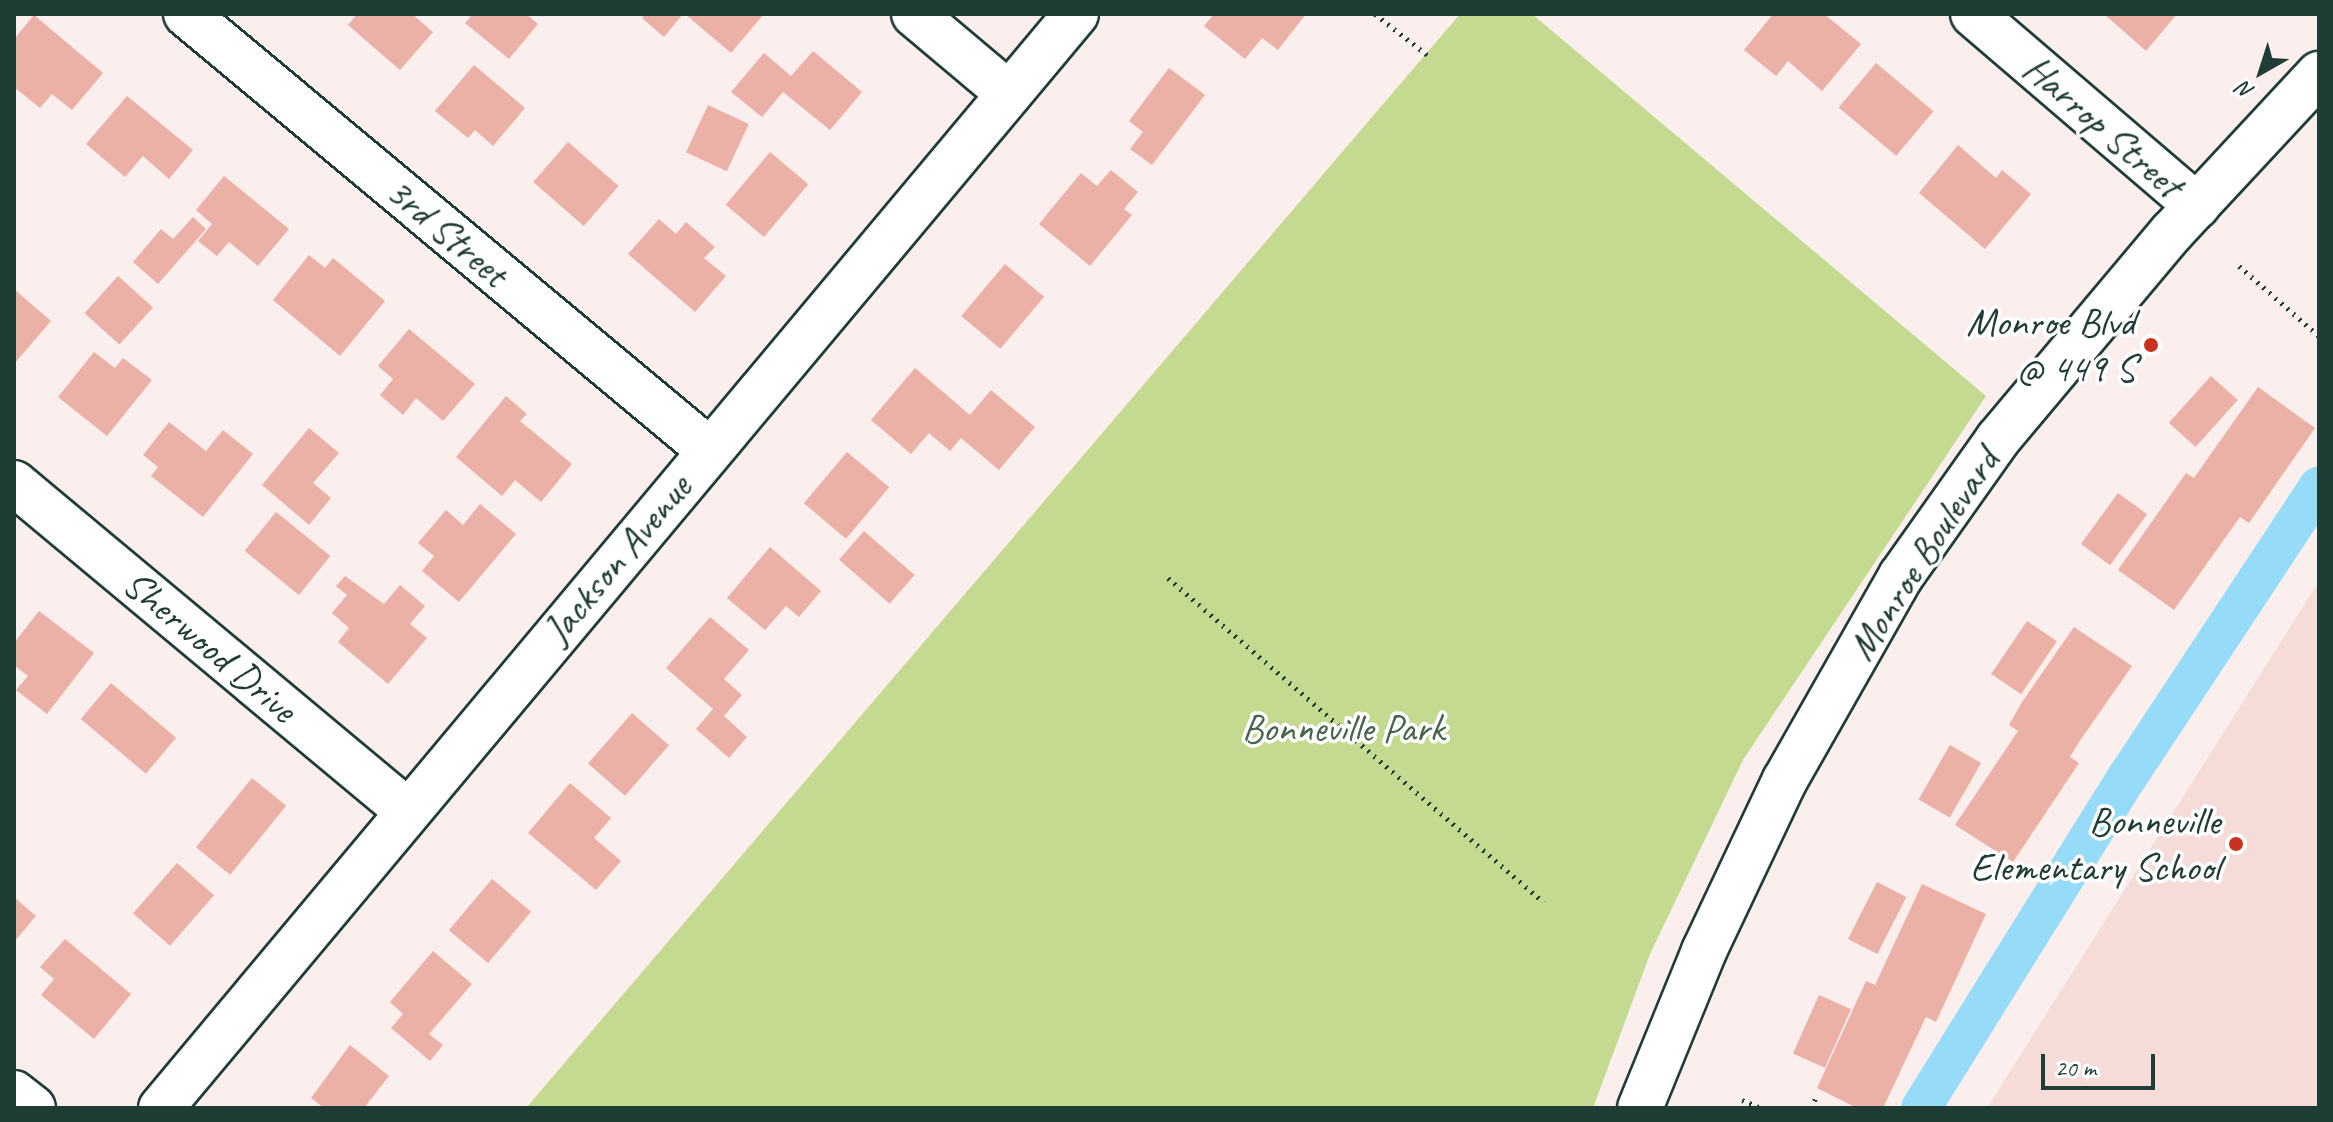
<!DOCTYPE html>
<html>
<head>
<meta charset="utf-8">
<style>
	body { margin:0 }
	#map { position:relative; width:2333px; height:1122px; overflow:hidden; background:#fbefed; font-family:Caveat,sans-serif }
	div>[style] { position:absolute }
	.built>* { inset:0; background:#f6dcd8 }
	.green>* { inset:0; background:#c4da90 }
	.canal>* { height:40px; margin:-20px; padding:0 20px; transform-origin:20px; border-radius:20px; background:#96dbf8 }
	.building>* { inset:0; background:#ebb1a6; transform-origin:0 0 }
	.path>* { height:5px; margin-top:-2.5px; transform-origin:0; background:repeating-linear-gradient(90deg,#1f3d34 0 2px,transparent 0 8px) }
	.roads { filter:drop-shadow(2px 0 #1f3d34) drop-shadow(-2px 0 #1f3d34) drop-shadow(0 2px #1f3d34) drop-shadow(0 -2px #1f3d34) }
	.minor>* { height:44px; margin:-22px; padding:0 22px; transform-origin:22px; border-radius:22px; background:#fff }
	.major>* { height:44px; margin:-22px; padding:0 22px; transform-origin:22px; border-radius:22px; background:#fff }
	.dots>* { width:22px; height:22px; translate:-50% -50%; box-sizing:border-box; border:4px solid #fff; border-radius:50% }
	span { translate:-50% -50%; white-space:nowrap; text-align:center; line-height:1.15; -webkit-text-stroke:7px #fff; paint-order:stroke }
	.street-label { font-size:40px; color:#1f3d34 }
	.poi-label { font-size:40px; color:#1f3d34 }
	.right { translate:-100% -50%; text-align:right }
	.park-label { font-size:40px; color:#48644b }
	.frame { position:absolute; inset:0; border:16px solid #1f3d34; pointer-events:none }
	.north { position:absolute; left:2221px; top:32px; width:80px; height:80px; -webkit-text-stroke:6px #fff; paint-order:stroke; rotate:219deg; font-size:22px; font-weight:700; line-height:32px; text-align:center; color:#1f3d34 }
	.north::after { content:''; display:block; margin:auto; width:28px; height:36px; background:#1f3d34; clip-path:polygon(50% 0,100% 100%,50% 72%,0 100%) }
	.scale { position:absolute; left:2041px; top:1054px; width:114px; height:36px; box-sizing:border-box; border:4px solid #1f3d34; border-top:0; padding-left:10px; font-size:24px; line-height:28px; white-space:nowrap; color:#1f3d34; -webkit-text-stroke:6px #fff; paint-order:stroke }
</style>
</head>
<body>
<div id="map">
	<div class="built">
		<i style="clip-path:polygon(2319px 581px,2319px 1108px,1987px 1108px)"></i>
	</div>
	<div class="green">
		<i style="clip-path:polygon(1460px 14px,1532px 14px,1986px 396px,1743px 760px,1650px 954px,1593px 1108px,526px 1108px)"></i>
	</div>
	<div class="canal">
		<i style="left:1921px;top:1108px;width:391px;rotate:-58.1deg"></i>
		<i style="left:2128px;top:776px;width:347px;rotate:-56.6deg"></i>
	</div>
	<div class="building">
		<i style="clip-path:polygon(357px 14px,412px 14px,433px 32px,400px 70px,348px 25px)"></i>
		<i style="clip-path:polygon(473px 14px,526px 14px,538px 24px,509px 59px,465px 23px)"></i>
		<i style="clip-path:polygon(645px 14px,683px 14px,664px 37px,642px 18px)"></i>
		<i style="clip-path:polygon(685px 14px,761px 14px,763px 15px,731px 53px)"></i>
		<i style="clip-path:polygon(1214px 14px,1306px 14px,1278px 50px,1262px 38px,1245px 59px,1204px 26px)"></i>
		<i style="clip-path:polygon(1773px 14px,1824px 14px,1861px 44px,1822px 91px,1788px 61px,1776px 76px,1744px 50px)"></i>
		<i style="clip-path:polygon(2104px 14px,2177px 14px,2146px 51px)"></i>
		<i style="clip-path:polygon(34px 15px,103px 73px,72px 110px,52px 94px,40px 108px,14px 87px,14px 39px)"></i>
		<i style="clip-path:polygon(813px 51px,862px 92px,830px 130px,783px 92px,762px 117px,731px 92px,764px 53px,791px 76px)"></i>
		<i style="left:1876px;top:63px;width:75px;height:58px;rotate:40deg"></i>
		<i style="clip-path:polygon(474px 65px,525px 108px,493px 146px,475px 130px,468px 138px,435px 111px)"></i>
		<i style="clip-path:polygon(1169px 68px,1205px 95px,1152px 165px,1130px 149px,1143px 132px,1129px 121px)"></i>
		<i style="clip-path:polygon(127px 96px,193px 150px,169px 179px,143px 156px,125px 177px,86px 144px)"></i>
		<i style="left:708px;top:105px;width:45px;height:52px;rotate:25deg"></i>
		<i style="left:568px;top:142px;width:67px;height:53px;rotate:41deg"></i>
		<i style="clip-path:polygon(1958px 145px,1996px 178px,2002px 170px,2031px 194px,1985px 249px,1919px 193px)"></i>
		<i style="left:770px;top:152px;width:50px;height:69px;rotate:40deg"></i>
		<i style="clip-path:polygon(1111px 170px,1138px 192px,1124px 209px,1132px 215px,1090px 266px,1039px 224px,1081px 173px,1097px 186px)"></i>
		<i style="clip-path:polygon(224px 176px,289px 229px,258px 266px,229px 242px,217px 256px,198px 241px,212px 224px,196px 210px)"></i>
		<i style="clip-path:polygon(193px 217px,206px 229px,158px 284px,133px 262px,161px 229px,173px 239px)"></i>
		<i style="clip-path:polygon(659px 219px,676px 234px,686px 222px,715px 247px,704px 258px,726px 276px,695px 312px,628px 254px)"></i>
		<i style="clip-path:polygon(309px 255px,325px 268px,333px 258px,385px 301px,340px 356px,273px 300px)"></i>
		<i style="left:1005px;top:264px;width:51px;height:68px;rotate:40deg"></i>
		<i style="left:118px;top:276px;width:47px;height:50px;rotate:42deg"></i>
		<i style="clip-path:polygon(14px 289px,51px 321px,14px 364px)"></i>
		<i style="clip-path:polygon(409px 329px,475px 384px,443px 421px,416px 398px,403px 415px,380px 395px,393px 379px,378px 366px)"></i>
		<i style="clip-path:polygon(94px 352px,115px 368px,123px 358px,152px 380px,107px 436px,58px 397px)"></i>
		<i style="clip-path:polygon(915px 368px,970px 415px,991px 390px,1035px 427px,999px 470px,961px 438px,950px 451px,929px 433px,911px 454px,871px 420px)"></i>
		<i style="left:2211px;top:376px;width:36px;height:63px;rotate:42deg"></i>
		<i style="clip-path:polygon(2258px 387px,2315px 428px,2249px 523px,2240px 517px,2174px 610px,2118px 570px,2186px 473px,2194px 478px)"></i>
		<i style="clip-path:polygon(506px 396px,527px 414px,520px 421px,572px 464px,541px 502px,515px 480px,502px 496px,456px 457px)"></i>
		<i style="clip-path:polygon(169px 422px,206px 451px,223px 430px,253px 454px,203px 517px,151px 476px,158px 467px,143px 455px)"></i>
		<i style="clip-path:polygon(309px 428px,339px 453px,313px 483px,331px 498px,309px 525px,262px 485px)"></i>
		<i style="left:847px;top:452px;width:55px;height:67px;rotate:40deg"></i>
		<i style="left:2118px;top:493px;width:36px;height:63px;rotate:36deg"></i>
		<i style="clip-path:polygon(480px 504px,516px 534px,459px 602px,422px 571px,434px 556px,418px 543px,446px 510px,463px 525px)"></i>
		<i style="left:276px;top:512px;width:70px;height:50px;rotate:39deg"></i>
		<i style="left:864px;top:531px;width:67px;height:38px;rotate:41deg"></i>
		<i style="clip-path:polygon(770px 547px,821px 591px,799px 617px,786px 606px,765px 630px,727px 598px)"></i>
		<i style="clip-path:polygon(345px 576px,384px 604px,400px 585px,425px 606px,410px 624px,427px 638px,388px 684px,338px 642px,349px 628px,332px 613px,347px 595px,336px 586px)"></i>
		<i style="clip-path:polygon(39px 611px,94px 653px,47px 714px,16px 690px,28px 676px,14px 665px,14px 643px)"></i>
		<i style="clip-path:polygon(710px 617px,749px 650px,724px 679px,742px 695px,724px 716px,747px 737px,729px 758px,696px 729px,713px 709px,666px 668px)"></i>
		<i style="left:2027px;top:621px;width:36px;height:64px;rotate:34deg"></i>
		<i style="clip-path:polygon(2074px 627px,2132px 666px,2079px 742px,2070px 757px,2079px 763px,2013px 862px,1955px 825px,2018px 731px,2009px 725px,2022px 702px)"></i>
		<i style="left:111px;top:683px;width:85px;height:47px;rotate:40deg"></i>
		<i style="left:632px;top:713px;width:49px;height:67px;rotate:41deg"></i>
		<i style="left:1950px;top:745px;width:36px;height:63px;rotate:30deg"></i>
		<i style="left:252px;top:778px;width:44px;height:89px;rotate:39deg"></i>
		<i style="clip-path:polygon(570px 783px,611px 818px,594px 838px,621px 861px,596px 890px,528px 833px)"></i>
		<i style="left:177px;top:863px;width:49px;height:67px;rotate:41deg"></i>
		<i style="left:492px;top:879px;width:51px;height:67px;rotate:40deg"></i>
		<i style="left:1877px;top:882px;width:33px;height:64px;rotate:27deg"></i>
		<i style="clip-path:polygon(1922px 884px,1986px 914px,1936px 1022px,1926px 1017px,1883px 1108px,1857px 1108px,1817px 1088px,1866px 981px,1875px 985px)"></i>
		<i style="clip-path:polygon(14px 897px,36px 916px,14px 942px)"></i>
		<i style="clip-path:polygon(65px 939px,131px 994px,94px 1039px,41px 995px,54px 979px,40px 967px)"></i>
		<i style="clip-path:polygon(433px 951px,472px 984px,429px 1034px,443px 1045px,430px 1061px,391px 1028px,403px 1014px,390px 1002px)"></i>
		<i style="left:1819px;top:995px;width:35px;height:64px;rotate:24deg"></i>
		<i style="clip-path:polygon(350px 1045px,389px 1076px,364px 1108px,324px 1108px,311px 1098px)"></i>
	</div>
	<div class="path">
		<i style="left:1375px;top:14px;width:70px;rotate:38deg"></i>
		<i style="left:2239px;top:266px;width:106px;rotate:41.2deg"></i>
		<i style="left:1168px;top:578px;width:496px;rotate:40.8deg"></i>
		<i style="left:1742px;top:1100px;width:22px;rotate:22deg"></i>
		<i style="left:1811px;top:1108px;width:14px;rotate:-65deg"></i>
	</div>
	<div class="roads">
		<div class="minor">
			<i style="left:186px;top:14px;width:681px;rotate:39.82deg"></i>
			<i style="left:914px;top:14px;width:124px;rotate:40.1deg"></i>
			<i style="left:1973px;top:14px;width:295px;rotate:40.6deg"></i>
			<i style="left:14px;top:483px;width:510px;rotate:39.83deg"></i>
			<i style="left:161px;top:1108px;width:1426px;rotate:-50.09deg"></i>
		</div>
		<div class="major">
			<i style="left:14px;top:1093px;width:24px;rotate:38deg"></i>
			<i style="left:1640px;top:1108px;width:170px;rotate:-67.8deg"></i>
			<i style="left:1704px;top:951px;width:189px;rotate:-64.7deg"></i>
			<i style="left:1785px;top:780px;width:235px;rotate:-60.4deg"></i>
			<i style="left:1901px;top:576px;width:168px;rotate:-54.7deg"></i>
			<i style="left:1998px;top:439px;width:270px;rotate:-50deg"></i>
			<i style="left:2172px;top:232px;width:216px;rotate:-47.1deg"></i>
		</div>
	</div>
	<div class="dots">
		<i style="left:2151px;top:345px;background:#c8321e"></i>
		<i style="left:2236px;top:844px;background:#c8321e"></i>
	</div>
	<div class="street-label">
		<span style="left:2103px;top:126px;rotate:41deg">Harrop Street</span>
		<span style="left:447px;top:232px;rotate:40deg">3rd Street</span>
		<span style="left:1923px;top:554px;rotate:-57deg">Monroe Boulevard</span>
		<span style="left:617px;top:559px;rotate:-50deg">Jackson Avenue</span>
		<span style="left:210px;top:646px;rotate:40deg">Sherwood Drive</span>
	</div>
	<div class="poi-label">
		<span class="right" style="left:2135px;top:345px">Monroe Blvd<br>@ 449 S</span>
		<span class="right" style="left:2220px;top:844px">Bonneville<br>Elementary School</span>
	</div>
	<div class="park-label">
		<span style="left:1343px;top:728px">Bonneville Park</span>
	</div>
	<div class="frame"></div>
	<div class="north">N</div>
	<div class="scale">20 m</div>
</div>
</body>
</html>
